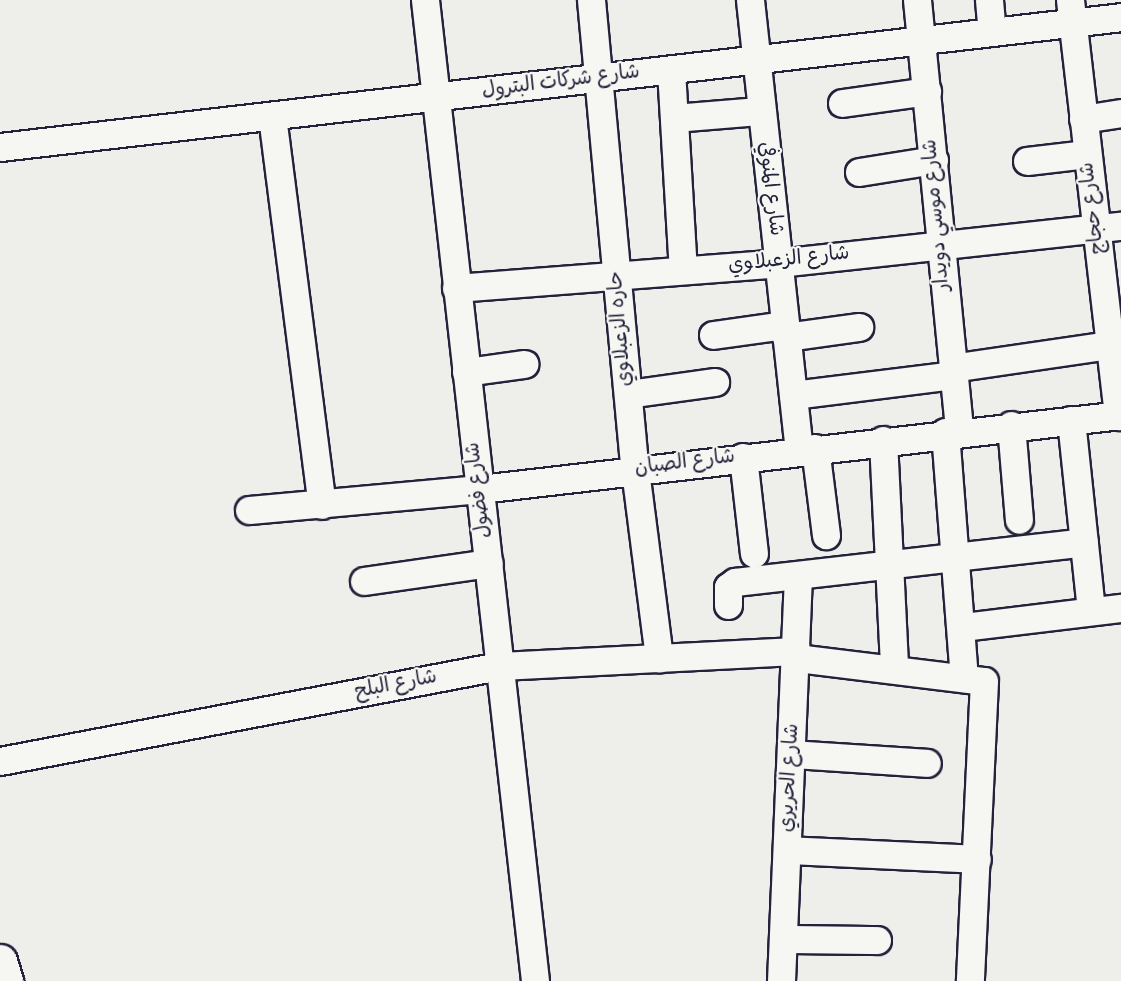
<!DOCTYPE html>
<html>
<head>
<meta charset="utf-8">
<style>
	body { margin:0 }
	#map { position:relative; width:1121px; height:981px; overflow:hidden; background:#eeeeeb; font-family:"Gochi Hand","Playpen Sans Arabic",sans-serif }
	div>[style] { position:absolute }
	.roads { filter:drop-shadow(2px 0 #22223b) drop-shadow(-2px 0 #22223b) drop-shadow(0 2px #22223b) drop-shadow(0 -2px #22223b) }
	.minor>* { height:27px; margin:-13.5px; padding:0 13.5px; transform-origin:13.5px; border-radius:13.5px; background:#f6f6f2 }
	.major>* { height:33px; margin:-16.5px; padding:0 16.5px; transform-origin:16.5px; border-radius:16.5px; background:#f6f6f2 }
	span { translate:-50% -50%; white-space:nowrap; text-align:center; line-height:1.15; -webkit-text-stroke:4.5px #f6f6f2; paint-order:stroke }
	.street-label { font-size:20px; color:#22223b }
</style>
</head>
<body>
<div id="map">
	<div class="roads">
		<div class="minor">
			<i style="left:425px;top:0;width:987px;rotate:83.6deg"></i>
			<i style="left:591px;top:0;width:472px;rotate:84.7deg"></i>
			<i style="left:635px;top:470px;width:190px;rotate:82.7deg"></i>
			<i style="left:750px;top:0;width:453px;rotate:83.8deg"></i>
			<i style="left:917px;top:0;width:433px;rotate:84.4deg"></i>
			<i style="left:989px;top:0;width:32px;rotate:85deg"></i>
			<i style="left:1070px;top:0;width:419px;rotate:83.4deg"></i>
			<i style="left:671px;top:70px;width:200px;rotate:86.6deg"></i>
			<i style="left:842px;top:103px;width:86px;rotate:-8deg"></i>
			<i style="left:272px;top:116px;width:392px;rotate:82.7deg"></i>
			<i style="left:674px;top:118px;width:85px;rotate:-4.7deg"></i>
			<i style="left:1083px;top:119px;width:38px;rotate:-9deg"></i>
			<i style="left:0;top:147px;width:1129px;rotate:-6.61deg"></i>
			<i style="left:1027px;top:161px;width:60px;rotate:-6.7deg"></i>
			<i style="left:859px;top:172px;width:76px;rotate:-9.1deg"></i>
			<i style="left:456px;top:288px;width:323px;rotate:-4.4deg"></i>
			<i style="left:778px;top:263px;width:345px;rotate:-6.2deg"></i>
			<i style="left:713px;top:335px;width:73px;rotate:-7.9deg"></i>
			<i style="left:786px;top:337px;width:74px;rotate:-7.8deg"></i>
			<i style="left:952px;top:368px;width:160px;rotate:-8.3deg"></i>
			<i style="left:466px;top:372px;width:59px;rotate:-7.9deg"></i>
			<i style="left:628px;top:394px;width:88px;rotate:-7.9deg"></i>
			<i style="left:793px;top:395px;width:161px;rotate:-7.1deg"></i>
			<i style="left:1071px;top:420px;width:192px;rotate:84deg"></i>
			<i style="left:1011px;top:425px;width:95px;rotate:85.2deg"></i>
			<i style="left:945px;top:432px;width:247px;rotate:85.6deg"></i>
			<i style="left:883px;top:440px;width:229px;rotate:87.2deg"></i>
			<i style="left:815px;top:448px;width:88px;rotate:82.8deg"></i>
			<i style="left:743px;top:457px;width:97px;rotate:83.5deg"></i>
			<i style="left:249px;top:510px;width:232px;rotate:-5.2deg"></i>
			<i style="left:480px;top:489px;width:645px;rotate:-6.59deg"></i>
			<i style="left:364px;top:581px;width:126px;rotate:-8.2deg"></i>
			<i style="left:728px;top:605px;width:18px;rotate:-90deg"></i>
			<i style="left:728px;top:587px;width:9px;rotate:-36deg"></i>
			<i style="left:735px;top:582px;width:351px;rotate:-6.5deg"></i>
			<i style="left:963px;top:627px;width:159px;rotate:-6.9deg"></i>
			<i style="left:797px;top:658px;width:188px;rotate:7deg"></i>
			<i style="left:984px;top:681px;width:300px;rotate:92.7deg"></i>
			<i style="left:792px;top:754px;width:135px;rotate:3.8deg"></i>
			<i style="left:0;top:761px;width:508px;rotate:-10.78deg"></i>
			<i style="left:499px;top:666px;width:298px;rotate:-2.9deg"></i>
			<i style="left:787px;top:850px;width:190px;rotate:2.7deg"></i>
			<i style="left:783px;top:939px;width:94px;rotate:0.6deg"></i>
			<i style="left:781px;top:981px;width:406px;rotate:-87.6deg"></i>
		</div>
		<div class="major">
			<i style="left:0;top:961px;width:21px;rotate:73deg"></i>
		</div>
	</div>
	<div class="street-label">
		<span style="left:561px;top:83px;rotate:-7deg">شارع شركات البترول</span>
		<span style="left:769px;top:189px;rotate:83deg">شارع المنوفي</span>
		<span style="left:1094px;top:208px;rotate:-97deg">شارع حجاج</span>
		<span style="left:938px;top:215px;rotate:-95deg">شارع موسي دويدار</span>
		<span style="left:789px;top:261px;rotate:-6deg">شارع الزعبلاوي</span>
		<span style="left:622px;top:329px;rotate:-95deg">حاره الزعبلاوي</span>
		<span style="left:685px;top:464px;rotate:-7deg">شارع الصبان</span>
		<span style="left:480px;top:490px;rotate:-97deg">شارع فضول</span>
		<span style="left:396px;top:686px;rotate:-11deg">شارع البلح</span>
		<span style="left:791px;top:778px;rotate:-87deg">شارع الحريري</span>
	</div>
</div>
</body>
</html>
